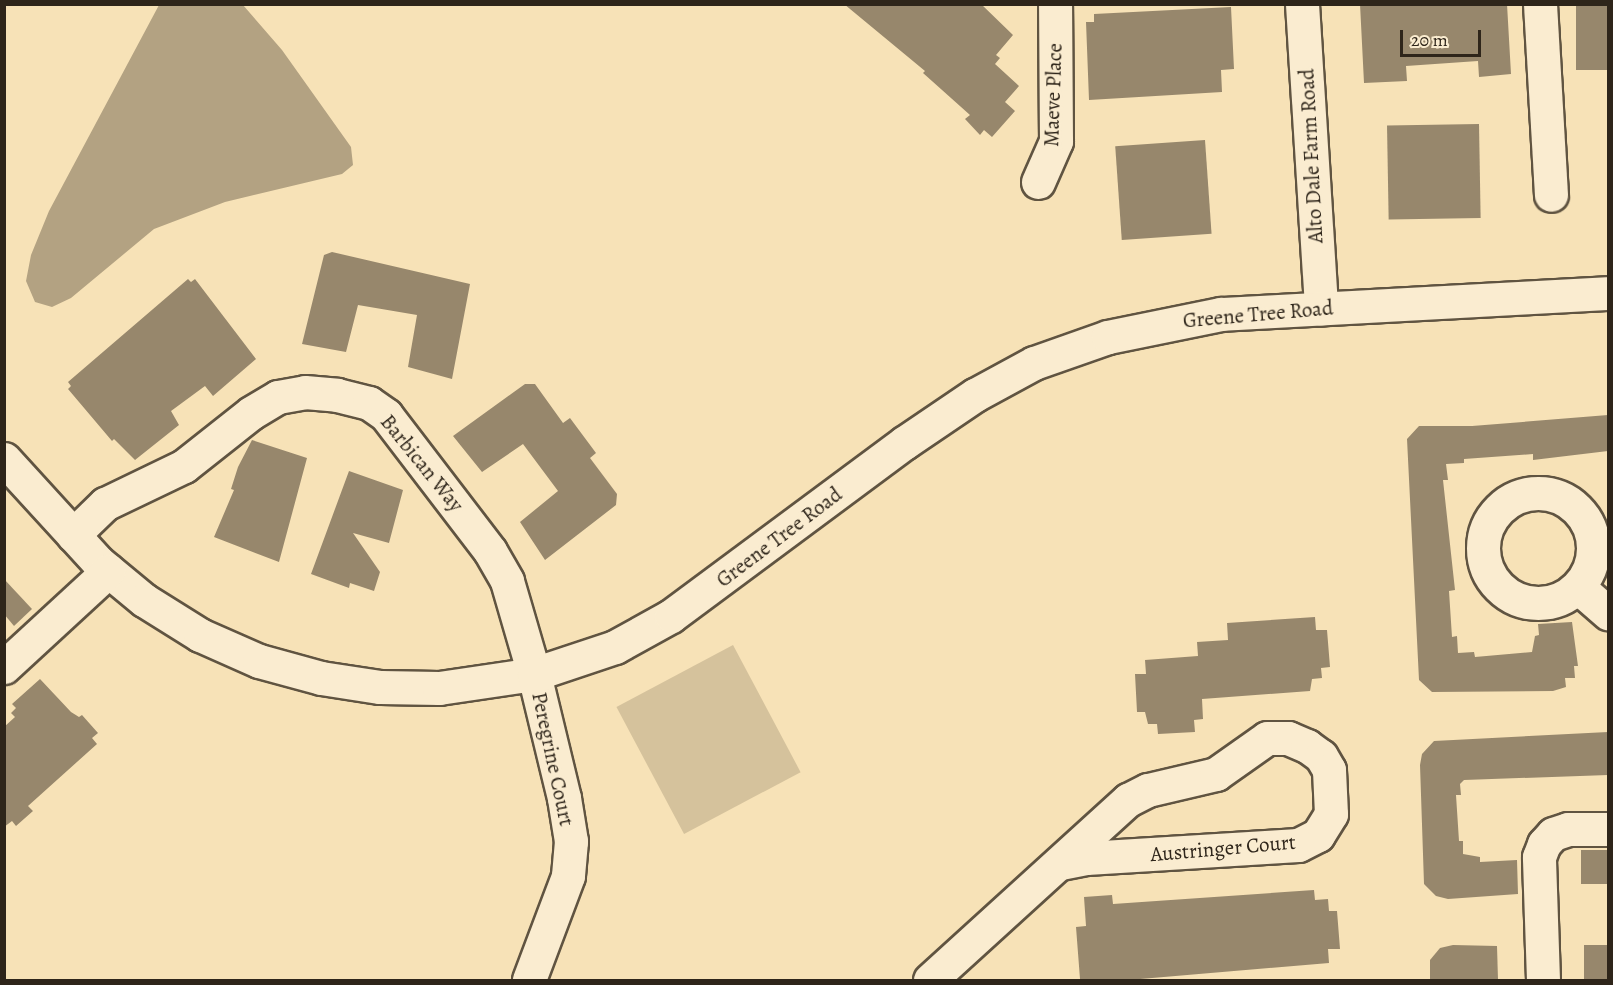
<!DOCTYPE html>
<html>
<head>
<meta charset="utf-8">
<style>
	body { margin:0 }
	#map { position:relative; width:1613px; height:985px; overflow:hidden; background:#f7e2b7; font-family:Alegreya,serif }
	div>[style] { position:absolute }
	.green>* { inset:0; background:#d5c29c; transform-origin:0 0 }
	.water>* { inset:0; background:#b3a282 }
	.building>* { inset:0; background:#97876c; transform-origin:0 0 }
	.roads { filter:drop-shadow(2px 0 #605441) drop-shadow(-2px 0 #605441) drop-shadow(0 2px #605441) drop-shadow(0 -2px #605441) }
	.minor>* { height:33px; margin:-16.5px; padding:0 16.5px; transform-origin:16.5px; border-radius:16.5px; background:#faecd0 }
	.minor>.ring { margin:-16.5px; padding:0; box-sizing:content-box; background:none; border:33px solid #faecd0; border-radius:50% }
	span { translate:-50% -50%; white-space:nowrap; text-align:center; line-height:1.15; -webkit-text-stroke:5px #faecd0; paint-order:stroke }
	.street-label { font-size:21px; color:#2e251a }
	.frame { position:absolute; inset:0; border:6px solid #2e251a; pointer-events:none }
	.scale { position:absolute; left:1400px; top:30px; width:81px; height:27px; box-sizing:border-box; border:3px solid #2e251a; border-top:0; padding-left:8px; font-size:18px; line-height:21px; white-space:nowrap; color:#2e251a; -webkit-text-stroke:4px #faecd0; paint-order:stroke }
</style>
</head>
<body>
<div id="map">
	<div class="green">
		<i style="left:733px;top:645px;width:144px;height:132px;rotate:62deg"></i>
	</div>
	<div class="water">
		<i style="clip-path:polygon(159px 5px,243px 5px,282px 50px,351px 147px,353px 165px,342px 174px,225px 202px,154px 229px,71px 298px,52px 307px,35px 302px,26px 281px,31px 255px,49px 211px)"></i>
	</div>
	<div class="building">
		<i style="clip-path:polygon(844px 4px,981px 4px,1013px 35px,996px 55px,1000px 58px,995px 64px,1019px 86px,1005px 102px,1015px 111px,992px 137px,984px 130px,980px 135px,965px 119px,970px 115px,923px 73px,925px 71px)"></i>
		<i style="clip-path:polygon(1360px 4px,1507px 4px,1511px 74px,1479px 77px,1478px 61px,1406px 66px,1407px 81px,1364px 83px)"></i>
		<i style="left:1576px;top:4px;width:32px;height:66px"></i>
		<i style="clip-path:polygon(1231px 7px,1234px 69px,1221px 70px,1222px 92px,1089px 100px,1086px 22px,1094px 22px,1094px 14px)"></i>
		<i style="left:1479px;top:124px;width:94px;height:92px;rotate:89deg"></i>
		<i style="left:1205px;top:140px;width:94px;height:90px;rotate:86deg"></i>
		<i style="clip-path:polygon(332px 252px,470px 284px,452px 379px,408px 367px,417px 315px,358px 305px,346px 352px,302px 344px,324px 255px)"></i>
		<i style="clip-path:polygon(188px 279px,191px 282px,195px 279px,256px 359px,213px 396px,205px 386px,171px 411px,179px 425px,135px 460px,114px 439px,112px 441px,68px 389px,71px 386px,68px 382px)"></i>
		<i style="clip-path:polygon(525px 384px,535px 384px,563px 423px,570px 418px,596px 453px,590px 458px,617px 494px,616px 505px,545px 560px,520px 522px,558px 491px,523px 444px,482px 472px,453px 436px)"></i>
		<i style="clip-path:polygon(1608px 415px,1608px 451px,1533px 460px,1533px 454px,1464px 459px,1464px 463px,1446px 464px,1448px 480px,1443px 480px,1455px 590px,1449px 591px,1452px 637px,1457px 636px,1458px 653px,1474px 652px,1475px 657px,1532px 652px,1535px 636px,1539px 635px,1538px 624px,1572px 622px,1578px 666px,1574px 666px,1575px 678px,1565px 678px,1566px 687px,1553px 691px,1432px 692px,1419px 680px,1407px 439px,1419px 426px,1472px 426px)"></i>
		<i style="clip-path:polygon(252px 440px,307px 458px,279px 562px,214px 537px,234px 490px,231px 489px,238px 467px)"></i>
		<i style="clip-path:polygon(349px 471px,403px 490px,389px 543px,353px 533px,380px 572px,374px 591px,350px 583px,349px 588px,311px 574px)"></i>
		<i style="clip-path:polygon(4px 579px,32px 609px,14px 626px,4px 614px)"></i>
		<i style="clip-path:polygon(1315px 617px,1316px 630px,1327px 630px,1330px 667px,1321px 668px,1322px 678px,1312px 679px,1310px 691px,1202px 699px,1203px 719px,1194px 720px,1195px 732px,1158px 734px,1157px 724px,1148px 724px,1145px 712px,1137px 712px,1135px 674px,1146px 674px,1145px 660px,1198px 656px,1197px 642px,1228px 640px,1227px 623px)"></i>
		<i style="clip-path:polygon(40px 679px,71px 712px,79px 717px,82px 715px,98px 733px,92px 738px,97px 744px,28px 806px,33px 811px,16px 826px,12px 821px,4px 827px,4px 727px,15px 717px,11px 713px,16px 708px,12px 704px)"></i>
		<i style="clip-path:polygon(1608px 732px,1608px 775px,1464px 780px,1460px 784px,1461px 795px,1456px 795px,1459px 841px,1463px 841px,1463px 854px,1480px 857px,1480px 862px,1517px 860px,1518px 894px,1448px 899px,1436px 896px,1424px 884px,1420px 765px,1422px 754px,1434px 741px)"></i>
		<i style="left:1581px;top:850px;width:27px;height:34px"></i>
		<i style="clip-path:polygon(1314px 890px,1315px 900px,1328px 899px,1329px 911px,1337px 911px,1340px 949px,1328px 949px,1329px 963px,1117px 981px,1080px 979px,1076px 927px,1086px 926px,1084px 897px,1112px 895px,1113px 904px)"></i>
		<i style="clip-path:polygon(1453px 945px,1497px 946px,1498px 980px,1430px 981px,1430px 960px,1440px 948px)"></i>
		<i style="left:1608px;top:945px;width:34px;height:24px;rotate:90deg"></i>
	</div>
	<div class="roads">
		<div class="minor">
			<i style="left:1302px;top:4px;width:305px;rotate:86.4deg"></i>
			<i style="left:1540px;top:4px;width:191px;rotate:86.7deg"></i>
			<i style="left:1038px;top:182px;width:45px;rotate:-66.3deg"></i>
			<i style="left:1056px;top:141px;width:137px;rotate:-90.4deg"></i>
			<i style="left:4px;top:459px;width:139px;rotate:47.6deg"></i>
			<i style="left:98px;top:562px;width:60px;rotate:39.6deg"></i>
			<i style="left:144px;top:600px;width:66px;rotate:32deg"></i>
			<i style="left:200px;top:635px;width:64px;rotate:23.8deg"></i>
			<i style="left:259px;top:661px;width:64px;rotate:15.3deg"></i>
			<i style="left:321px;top:678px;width:60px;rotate:8.7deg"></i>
			<i style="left:380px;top:687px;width:59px;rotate:1deg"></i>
			<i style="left:439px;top:688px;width:96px;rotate:-8.4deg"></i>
			<i style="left:534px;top:674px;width:85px;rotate:-18.4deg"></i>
			<i style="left:615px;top:647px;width:64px;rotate:-29deg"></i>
			<i style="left:671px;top:616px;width:290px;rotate:-36.6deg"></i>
			<i style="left:904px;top:443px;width:86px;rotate:-34.1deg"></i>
			<i style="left:975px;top:395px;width:67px;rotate:-28.5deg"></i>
			<i style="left:1034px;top:363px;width:78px;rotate:-19.4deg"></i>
			<i style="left:1108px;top:337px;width:115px;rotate:-11.5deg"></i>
			<i style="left:1221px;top:314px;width:388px;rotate:-3.1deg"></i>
			<i class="ring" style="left:1483px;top:493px;width:77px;height:77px"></i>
			<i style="left:73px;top:535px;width:45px;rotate:-44.1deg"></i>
			<i style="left:105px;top:504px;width:88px;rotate:-25.7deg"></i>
			<i style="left:184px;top:466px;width:85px;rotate:-38.3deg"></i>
			<i style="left:251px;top:413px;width:31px;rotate:-31deg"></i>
			<i style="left:278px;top:397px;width:27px;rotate:-10deg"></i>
			<i style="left:305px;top:392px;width:32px;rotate:5deg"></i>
			<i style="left:337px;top:395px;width:33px;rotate:14deg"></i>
			<i style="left:369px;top:403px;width:21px;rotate:35deg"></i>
			<i style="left:386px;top:415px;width:171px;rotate:52.6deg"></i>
			<i style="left:490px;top:551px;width:34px;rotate:60deg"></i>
			<i style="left:507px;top:581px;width:97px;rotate:73.8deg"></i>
			<i style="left:534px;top:674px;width:128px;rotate:76.4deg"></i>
			<i style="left:564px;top:798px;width:44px;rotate:80.8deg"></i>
			<i style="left:571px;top:841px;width:35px;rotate:95deg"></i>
			<i style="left:568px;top:876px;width:111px;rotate:110.6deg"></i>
			<i style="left:1578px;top:587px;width:40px;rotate:41deg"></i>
			<i style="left:4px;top:667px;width:142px;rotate:-42.7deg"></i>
			<i style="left:930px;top:980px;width:268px;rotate:-42.3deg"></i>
			<i style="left:1128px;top:800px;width:22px;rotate:-27deg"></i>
			<i style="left:1148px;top:790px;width:70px;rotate:-13.2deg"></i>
			<i style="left:1216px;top:774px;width:62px;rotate:-35.2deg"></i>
			<i style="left:1267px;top:738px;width:21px"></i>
			<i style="left:1288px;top:738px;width:21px;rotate:23deg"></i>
			<i style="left:1307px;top:746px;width:17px;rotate:36deg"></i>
			<i style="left:1321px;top:756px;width:16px;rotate:60deg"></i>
			<i style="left:1329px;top:770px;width:44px;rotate:87.4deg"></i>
			<i style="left:1331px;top:814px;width:25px;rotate:122deg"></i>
			<i style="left:1318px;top:835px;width:22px;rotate:153deg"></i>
			<i style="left:1298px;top:845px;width:212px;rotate:176.5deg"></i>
			<i style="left:1086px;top:858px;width:26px;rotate:169deg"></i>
			<i style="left:1543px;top:980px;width:123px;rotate:-91.9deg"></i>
			<i style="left:1539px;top:857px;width:14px;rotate:-69deg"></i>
			<i style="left:1544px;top:844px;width:13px;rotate:-48deg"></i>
			<i style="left:1553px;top:834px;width:16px;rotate:-18deg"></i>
			<i style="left:1568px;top:829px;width:40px"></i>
		</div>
	</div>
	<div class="street-label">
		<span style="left:1053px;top:95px;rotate:-88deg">Maeve Place</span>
		<span style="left:1311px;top:156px;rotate:-93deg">Alto Dale Farm Road</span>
		<span style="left:1258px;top:314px;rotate:-5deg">Greene Tree Road</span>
		<span style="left:422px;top:463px;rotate:51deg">Barbican Way</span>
		<span style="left:779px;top:537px;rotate:-37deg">Greene Tree Road</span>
		<span style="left:553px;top:759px;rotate:78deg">Peregrine Court</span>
		<span style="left:1223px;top:848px;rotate:-5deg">Austringer Court</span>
	</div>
	<div class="frame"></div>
	<div class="scale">20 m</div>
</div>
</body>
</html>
